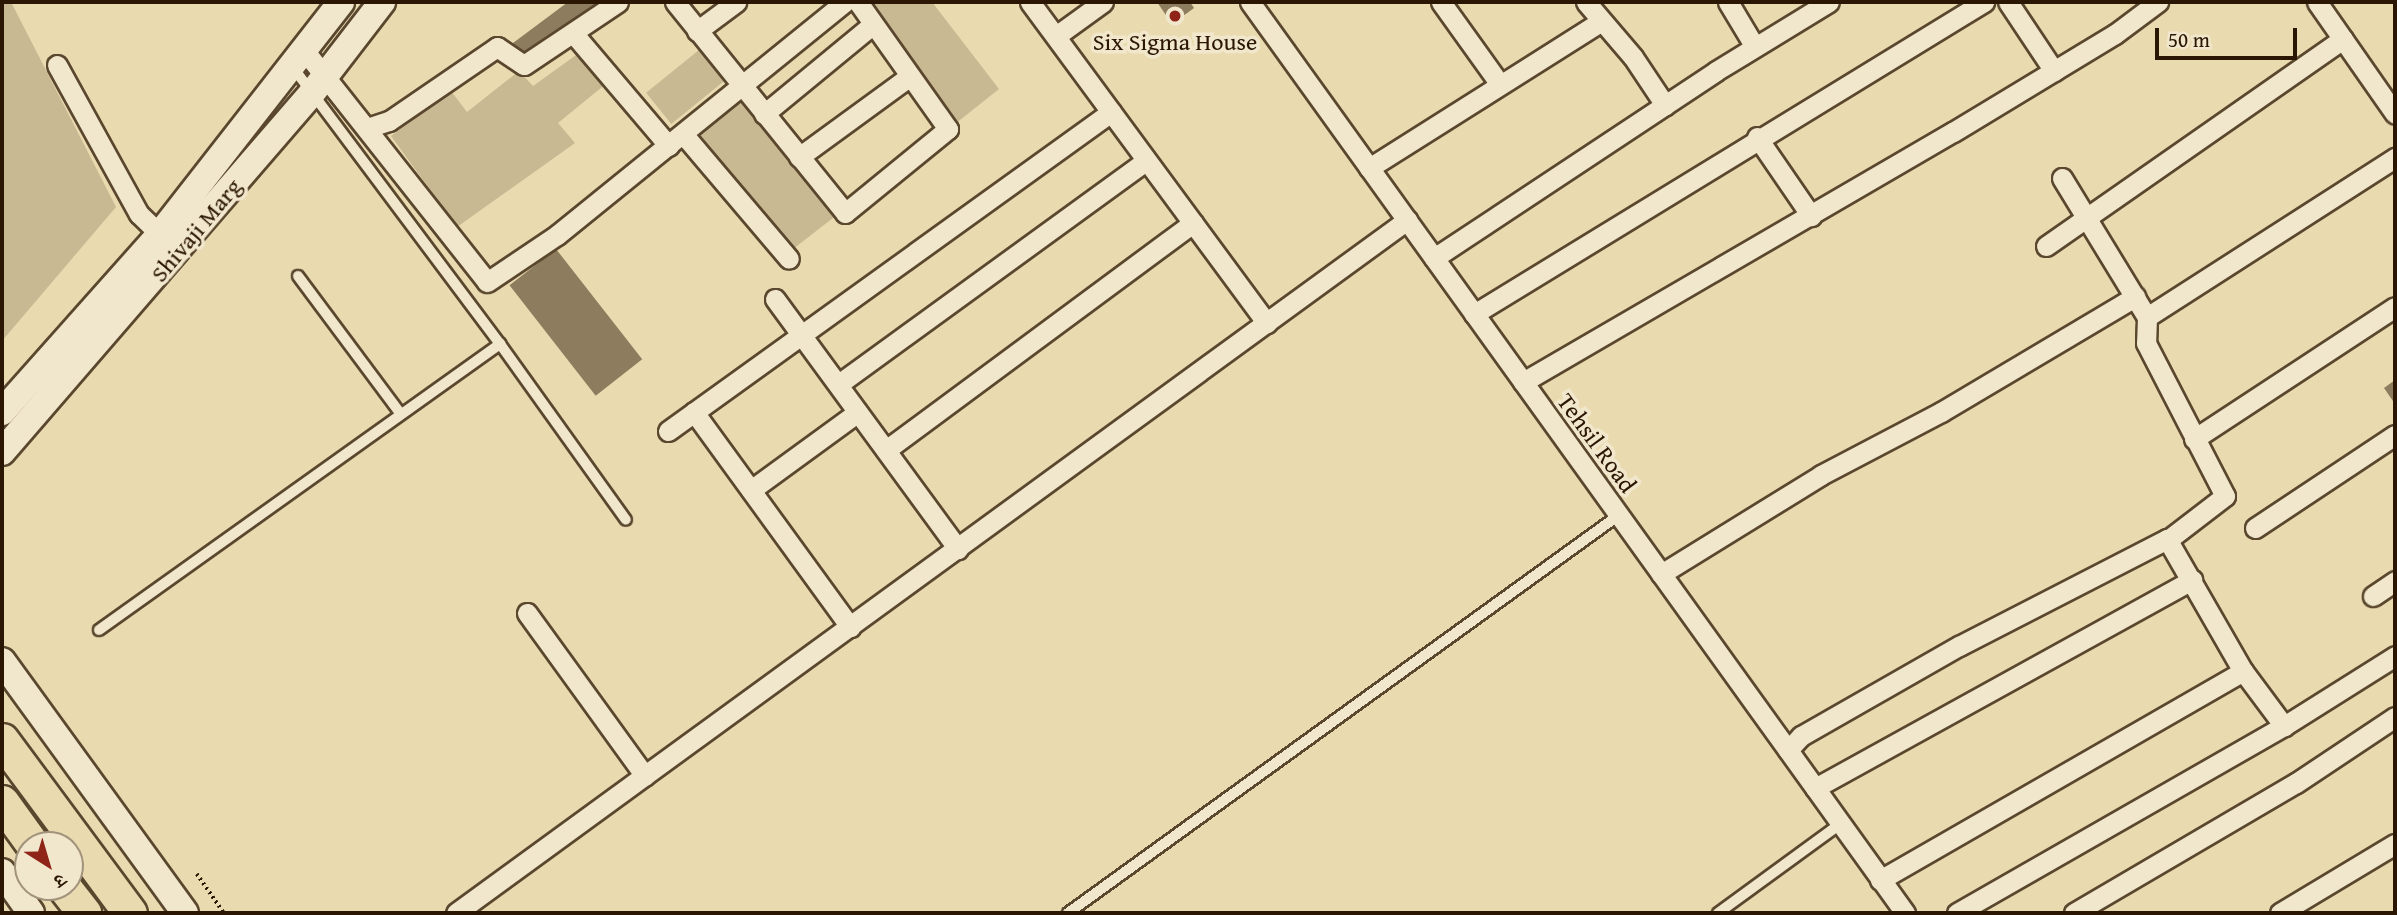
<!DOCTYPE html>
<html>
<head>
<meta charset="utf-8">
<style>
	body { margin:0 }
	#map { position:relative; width:2397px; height:915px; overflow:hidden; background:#e9dab0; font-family:"Gentium Book Plus","Noto Serif Devanagari",serif }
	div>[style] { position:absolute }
	.green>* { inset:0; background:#c9b993; transform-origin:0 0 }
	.building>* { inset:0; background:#8d7c5d; transform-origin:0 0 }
	.path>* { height:3.5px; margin-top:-1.75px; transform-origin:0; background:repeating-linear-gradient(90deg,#2a1603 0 2px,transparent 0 5.5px) }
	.roads { filter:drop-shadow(2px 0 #5a472e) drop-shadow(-2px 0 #5a472e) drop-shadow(0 2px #5a472e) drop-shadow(0 -2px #5a472e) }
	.lane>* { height:10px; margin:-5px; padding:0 5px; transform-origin:5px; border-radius:5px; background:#f1e7cc }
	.street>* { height:19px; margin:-9.5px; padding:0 9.5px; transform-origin:9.5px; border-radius:9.5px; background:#f1e7cc }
	.secondary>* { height:26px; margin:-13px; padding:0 13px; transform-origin:13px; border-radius:13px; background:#f1e7cc }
	.highway>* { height:33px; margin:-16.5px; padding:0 16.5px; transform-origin:16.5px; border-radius:16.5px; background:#e9dab0 }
	.dots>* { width:19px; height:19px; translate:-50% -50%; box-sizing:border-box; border:4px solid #f1e7cc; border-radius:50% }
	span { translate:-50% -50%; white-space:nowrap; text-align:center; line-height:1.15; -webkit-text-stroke:7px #f1e7cc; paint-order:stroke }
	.poi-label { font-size:24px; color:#2a1603 }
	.street-label { font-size:24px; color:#2a1603 }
	.frame { position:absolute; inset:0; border:4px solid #2a1603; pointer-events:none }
	.north { position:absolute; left:14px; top:831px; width:70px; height:70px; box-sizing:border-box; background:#f1e7cc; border:2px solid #a1937c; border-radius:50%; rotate:143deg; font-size:19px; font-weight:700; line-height:28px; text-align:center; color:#2a1603 }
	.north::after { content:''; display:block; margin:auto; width:24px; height:32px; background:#8f2418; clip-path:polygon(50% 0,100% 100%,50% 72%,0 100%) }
	.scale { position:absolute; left:2155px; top:28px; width:142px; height:32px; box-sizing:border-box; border:4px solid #2a1603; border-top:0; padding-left:9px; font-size:21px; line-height:24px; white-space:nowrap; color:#2a1603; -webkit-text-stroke:5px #f1e7cc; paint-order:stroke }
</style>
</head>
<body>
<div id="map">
	<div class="green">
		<i style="clip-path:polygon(2px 2px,11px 2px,116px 207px,2px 341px)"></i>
		<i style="clip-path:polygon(866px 2px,932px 2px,999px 89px,955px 124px)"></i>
		<i style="clip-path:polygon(583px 50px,607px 83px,558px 123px,575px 143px,457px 227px,391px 136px,451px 91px,467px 112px,519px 71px,533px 86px)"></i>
		<i style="left:699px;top:50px;width:40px;height:68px;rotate:51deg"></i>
		<i style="left:746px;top:98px;width:148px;height:62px;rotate:52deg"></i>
	</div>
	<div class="building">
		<i style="clip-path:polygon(568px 2px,605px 2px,525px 57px,509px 46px)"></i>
		<i style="clip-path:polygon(1157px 2px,1190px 2px,1194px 8px,1172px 24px)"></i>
		<i style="left:556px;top:249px;width:140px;height:59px;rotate:52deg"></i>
		<i style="clip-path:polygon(2395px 380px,2395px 404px,2384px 388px)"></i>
	</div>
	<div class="path">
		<i style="left:197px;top:874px;width:47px;rotate:55.3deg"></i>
	</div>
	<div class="roads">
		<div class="lane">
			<i style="left:298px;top:276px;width:172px;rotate:53.3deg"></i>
			<i style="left:500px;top:344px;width:216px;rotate:54.4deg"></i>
			<i style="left:99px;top:630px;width:493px;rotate:-35.5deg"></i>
			<i style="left:500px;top:344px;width:347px;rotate:-126.8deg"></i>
			<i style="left:1068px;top:913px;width:680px;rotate:-35.84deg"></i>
			<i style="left:1718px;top:913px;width:151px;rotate:-36.1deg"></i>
		</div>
		<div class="street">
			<i style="left:675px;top:2px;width:271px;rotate:51.1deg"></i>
			<i style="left:845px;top:213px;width:133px;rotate:-39.2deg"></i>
			<i style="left:948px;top:129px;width:156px;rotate:-125.3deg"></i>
			<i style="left:1030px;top:2px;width:399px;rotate:53.6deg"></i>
			<i style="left:1250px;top:2px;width:1122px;rotate:54.28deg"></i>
			<i style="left:1441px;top:2px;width:100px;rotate:54.4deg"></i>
			<i style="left:1586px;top:2px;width:72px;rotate:49.5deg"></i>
			<i style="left:1633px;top:57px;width:58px;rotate:56.3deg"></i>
			<i style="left:1728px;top:2px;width:52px;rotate:59deg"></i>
			<i style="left:2008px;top:2px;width:83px;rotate:56.3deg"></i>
			<i style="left:2317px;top:2px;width:136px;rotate:55.1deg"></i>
			<i style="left:697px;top:31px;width:49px;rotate:-36.6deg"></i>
			<i style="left:573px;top:33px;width:148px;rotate:49.7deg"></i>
			<i style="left:1056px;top:36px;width:58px;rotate:-35.9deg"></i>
			<i style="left:304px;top:50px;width:295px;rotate:51.7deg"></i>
			<i style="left:487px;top:282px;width:84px;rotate:-33.9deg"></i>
			<i style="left:557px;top:235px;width:370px;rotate:-39deg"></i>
			<i style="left:57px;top:65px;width:170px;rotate:61.2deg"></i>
			<i style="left:139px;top:214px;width:29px;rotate:44deg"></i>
			<i style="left:764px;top:114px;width:141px;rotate:-39.5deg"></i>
			<i style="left:367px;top:128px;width:23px;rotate:-18deg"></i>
			<i style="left:389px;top:121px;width:131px;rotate:-34.4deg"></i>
			<i style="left:497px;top:47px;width:32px;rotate:34deg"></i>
			<i style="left:524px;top:65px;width:113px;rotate:-33.8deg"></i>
			<i style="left:684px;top:135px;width:162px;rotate:49.7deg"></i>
			<i style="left:1757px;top:137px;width:96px;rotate:55.6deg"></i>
			<i style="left:799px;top:157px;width:137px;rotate:-36.1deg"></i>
			<i style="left:1369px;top:168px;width:273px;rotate:-32.3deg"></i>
			<i style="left:2062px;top:178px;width:163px;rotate:58.6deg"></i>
			<i style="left:2147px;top:317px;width:26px;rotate:92deg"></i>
			<i style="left:2146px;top:343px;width:172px;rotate:62.7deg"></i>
			<i style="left:2225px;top:496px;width:71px;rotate:142.5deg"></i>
			<i style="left:2046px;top:246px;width:362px;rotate:-34.9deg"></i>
			<i style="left:1434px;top:258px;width:338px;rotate:-33.5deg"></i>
			<i style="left:1716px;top:71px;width:132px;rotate:-31.4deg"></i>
			<i style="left:775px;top:299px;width:310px;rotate:53.8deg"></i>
			<i style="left:1474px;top:314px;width:598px;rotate:-31.46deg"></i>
			<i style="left:2147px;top:317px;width:295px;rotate:-32.7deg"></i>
			<i style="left:1523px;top:382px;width:497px;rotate:-30.2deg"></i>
			<i style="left:1953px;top:132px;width:189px;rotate:-31.2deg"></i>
			<i style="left:2115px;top:34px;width:54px;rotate:-36.7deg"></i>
			<i style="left:840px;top:383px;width:378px;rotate:-36deg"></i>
			<i style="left:694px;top:412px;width:266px;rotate:54deg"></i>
			<i style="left:668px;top:431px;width:546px;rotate:-35.76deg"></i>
			<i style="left:2194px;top:439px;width:240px;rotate:-33.3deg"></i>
			<i style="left:886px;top:450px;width:382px;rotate:-36.5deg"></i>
			<i style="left:751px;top:490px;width:132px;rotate:-36.1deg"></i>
			<i style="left:2255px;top:528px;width:168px;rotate:-33.6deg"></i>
			<i style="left:1661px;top:574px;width:188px;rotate:-31.7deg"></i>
			<i style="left:1821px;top:475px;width:136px;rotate:-27.7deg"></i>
			<i style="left:1941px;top:412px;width:226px;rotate:-30.7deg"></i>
			<i style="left:2373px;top:596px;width:27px;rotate:-34deg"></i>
			<i style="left:527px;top:613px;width:201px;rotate:54.1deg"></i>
			<i style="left:1788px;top:750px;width:19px;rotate:-47deg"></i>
			<i style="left:1801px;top:736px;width:182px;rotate:-29.7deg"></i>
			<i style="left:1959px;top:646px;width:234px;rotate:-27.2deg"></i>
			<i style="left:2167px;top:539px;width:152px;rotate:60.1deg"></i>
			<i style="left:2243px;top:671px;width:69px;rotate:53.3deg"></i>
			<i style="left:1815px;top:788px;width:431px;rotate:-28.9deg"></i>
			<i style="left:1880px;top:880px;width:419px;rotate:-29.9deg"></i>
			<i style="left:456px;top:913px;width:1177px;rotate:-36.08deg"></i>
			<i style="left:1957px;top:913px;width:377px;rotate:-29.8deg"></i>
			<i style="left:2284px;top:726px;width:131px;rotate:-32.2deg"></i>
			<i style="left:2074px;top:913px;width:257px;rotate:-30.4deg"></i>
			<i style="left:2296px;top:783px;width:119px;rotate:-33.7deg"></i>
			<i style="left:2280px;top:913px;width:134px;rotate:-31deg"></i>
		</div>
		<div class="secondary">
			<i style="left:2px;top:412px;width:238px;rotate:-48.4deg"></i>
			<i style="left:160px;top:234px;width:294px;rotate:-52deg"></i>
			<i style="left:2px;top:452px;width:474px;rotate:-49.2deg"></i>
			<i style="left:312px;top:93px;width:115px;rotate:-52.4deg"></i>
			<i style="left:2px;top:661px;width:311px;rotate:54deg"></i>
			<i style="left:2px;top:872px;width:50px;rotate:54.7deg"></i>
		</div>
		<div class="highway">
			<i style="left:2px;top:740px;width:215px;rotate:53.5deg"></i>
			<i style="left:2px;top:802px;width:53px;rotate:54.2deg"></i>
			<i style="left:64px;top:887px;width:33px;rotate:52deg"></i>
		</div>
	</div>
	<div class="dots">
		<i style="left:1175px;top:16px;background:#8f2418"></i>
	</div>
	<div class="poi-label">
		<span style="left:1175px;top:42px">Six Sigma House</span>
	</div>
	<div class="street-label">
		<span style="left:196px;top:230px;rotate:-50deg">Shivaji Marg</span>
		<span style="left:1597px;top:443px;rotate:54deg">Tehsil Road</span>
	</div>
	<div class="frame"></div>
	<div class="north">उ</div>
	<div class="scale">50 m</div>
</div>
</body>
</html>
